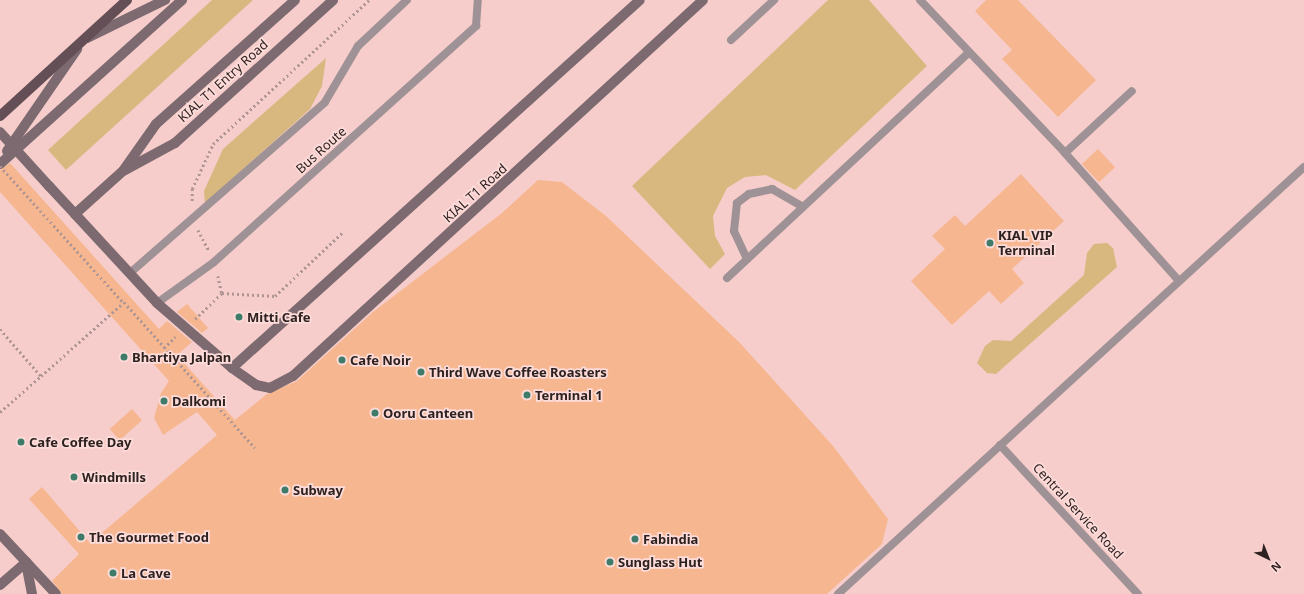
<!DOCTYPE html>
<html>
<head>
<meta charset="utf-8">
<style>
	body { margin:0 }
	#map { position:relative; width:1304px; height:594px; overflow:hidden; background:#fcdbd9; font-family:"Noto Sans",sans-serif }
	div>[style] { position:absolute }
	.built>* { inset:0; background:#f6cdca; transform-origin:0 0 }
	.green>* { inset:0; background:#d8b87e }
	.building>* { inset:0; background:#f6b790; transform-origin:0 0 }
	.path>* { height:2.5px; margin-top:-1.25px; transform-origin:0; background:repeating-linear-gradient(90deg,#ae9593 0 2px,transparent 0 5px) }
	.service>* { height:8px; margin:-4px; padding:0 4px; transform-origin:4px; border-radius:4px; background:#9f9296 }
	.secondary>* { height:10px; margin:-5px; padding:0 5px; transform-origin:5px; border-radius:5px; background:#7d6a71 }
	.primary>* { height:10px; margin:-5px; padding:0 5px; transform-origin:5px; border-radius:5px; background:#644f57 }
	.path-bridge>* { height:2.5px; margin-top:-1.25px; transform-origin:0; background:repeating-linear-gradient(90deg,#ae9593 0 2px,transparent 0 5px) }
	.secondary-bridge>* { height:10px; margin:-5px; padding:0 5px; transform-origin:5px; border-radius:5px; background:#7d6a71 }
	.dots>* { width:11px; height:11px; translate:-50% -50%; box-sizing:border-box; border:2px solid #fcdbd9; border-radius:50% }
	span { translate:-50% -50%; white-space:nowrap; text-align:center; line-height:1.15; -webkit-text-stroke:3.5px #fcdbd9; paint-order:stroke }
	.street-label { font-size:13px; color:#2e2221 }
	.poi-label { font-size:13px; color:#2e2221; font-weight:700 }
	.left { translate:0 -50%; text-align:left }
	.north { position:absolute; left:1248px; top:538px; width:40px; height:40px; -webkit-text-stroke:3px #fcdbd9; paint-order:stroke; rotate:137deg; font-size:11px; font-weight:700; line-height:16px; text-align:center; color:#2e2221 }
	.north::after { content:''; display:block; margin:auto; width:14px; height:18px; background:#2e2221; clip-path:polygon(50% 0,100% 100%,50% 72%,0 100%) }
</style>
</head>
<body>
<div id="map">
	<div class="built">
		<i style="left:0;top:0;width:1304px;height:594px"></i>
	</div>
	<div class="green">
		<i style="clip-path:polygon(212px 0,253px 0,66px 170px,48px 150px)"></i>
		<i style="clip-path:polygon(828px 0,869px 0,927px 66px,795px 190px,766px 175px,745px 177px,727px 188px,713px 216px,715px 236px,725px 254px,710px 269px,632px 186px)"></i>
		<i style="clip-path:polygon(326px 58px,322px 86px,310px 109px,205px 203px,204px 191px,223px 149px)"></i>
		<i style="clip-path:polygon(1107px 243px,1113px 248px,1117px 267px,996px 374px,987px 373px,977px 363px,985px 346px,993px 340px,1011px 341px,1084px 275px,1087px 253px,1094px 244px)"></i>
	</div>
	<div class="building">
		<i style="clip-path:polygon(986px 0,1018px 0,1096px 80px,1058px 117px,1002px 59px,1012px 50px,975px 11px)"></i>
		<i style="left:1098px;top:149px;width:25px;height:22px;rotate:47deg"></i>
		<i style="clip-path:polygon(10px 163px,159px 329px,167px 321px,192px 342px,177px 355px,235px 420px,267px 394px,297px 381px,373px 312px,502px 213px,538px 180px,562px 182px,606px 216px,740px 343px,833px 446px,888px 519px,882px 544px,827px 594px,62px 594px,52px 581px,79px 554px,29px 499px,42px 487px,90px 543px,217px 435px,197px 412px,163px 435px,154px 418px,161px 393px,169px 381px,0 192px,0 170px)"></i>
		<i style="clip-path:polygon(1021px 174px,1064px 221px,1012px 269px,1024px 283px,1001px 304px,989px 291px,952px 325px,911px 281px,945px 249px,932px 236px,955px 215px,965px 226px)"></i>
		<i style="clip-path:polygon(187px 304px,208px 328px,202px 333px,177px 312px)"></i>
		<i style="left:132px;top:409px;width:15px;height:30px;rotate:48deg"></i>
	</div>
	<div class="path">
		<i style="left:192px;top:201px;width:12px;rotate:-90deg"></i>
		<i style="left:192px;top:189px;width:50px;rotate:-65deg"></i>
		<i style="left:213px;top:144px;width:212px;rotate:-42.7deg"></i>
		<i style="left:198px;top:230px;width:24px;rotate:62deg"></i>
		<i style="left:218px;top:276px;width:17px;rotate:77deg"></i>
		<i style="left:195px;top:319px;width:37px;rotate:-44deg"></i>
		<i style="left:222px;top:293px;width:53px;rotate:3.2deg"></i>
		<i style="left:275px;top:296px;width:93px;rotate:-43.3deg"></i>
		<i style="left:0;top:329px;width:62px;rotate:48.9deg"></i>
		<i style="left:41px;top:376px;width:111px;rotate:-41.7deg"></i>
		<i style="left:124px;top:302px;width:196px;rotate:48.1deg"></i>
		<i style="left:164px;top:348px;width:16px;rotate:-45deg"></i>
		<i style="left:0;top:412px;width:55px;rotate:-41.3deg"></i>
	</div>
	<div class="service">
		<i style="left:920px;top:0;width:211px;rotate:46.5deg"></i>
		<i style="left:1065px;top:153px;width:91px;rotate:-42.8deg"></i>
		<i style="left:731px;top:40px;width:59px;rotate:-42.9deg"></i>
		<i style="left:1065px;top:153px;width:171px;rotate:48.3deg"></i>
		<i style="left:747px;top:259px;width:31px;rotate:-115deg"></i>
		<i style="left:734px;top:231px;width:28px;rotate:-84deg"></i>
		<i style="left:737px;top:203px;width:15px;rotate:-37deg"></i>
		<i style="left:749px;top:194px;width:24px;rotate:-12deg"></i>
		<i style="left:772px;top:189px;width:36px;rotate:30deg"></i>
		<i style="left:130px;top:273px;width:259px;rotate:-41.2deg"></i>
		<i style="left:325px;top:102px;width:65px;rotate:-59.5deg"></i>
		<i style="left:358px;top:46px;width:67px;rotate:-43.2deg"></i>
		<i style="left:727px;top:278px;width:331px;rotate:-43deg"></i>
		<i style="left:157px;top:303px;width:70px;rotate:-35.7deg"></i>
		<i style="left:214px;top:262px;width:353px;rotate:-42deg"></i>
		<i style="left:476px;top:26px;width:26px;rotate:-86deg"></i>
		<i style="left:1000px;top:445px;width:203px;rotate:47.2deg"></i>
		<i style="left:838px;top:594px;width:632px;rotate:-42.5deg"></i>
	</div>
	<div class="secondary">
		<i style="left:87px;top:38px;width:87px;rotate:-26deg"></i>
		<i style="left:7px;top:151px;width:124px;rotate:-55.5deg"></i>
		<i style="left:0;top:164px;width:245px;rotate:-42deg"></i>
		<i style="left:125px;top:170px;width:57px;rotate:-28.4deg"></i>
		<i style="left:175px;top:143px;width:213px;rotate:-42.1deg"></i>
		<i style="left:49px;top:186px;width:38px;rotate:47deg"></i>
		<i style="left:75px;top:214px;width:64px;rotate:-41.9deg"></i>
		<i style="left:123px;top:171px;width:57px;rotate:-54.9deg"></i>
		<i style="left:156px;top:124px;width:186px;rotate:-41.7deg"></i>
		<i style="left:75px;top:214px;width:121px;rotate:47.3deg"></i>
		<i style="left:157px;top:303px;width:99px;rotate:40.9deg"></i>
		<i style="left:232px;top:368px;width:29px;rotate:35deg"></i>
		<i style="left:256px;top:385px;width:14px;rotate:12deg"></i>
		<i style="left:270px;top:388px;width:26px;rotate:-28deg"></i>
		<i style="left:293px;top:376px;width:556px;rotate:-42.52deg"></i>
		<i style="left:232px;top:368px;width:549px;rotate:-42.05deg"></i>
		<i style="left:0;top:534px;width:82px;rotate:47deg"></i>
		<i style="left:26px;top:563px;width:32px;rotate:79deg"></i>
		<i style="left:0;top:585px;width:35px;rotate:-41deg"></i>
	</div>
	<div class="primary">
		<i style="left:0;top:116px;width:172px;rotate:-42.4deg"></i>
	</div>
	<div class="path-bridge">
		<i style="left:0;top:166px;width:183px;rotate:47.9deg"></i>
	</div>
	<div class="secondary-bridge">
		<i style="left:0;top:132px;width:73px;rotate:47.8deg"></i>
	</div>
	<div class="dots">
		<i style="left:990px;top:243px;background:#3e7c69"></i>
		<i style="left:239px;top:317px;background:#3e7c69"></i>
		<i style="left:124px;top:357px;background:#3e7c69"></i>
		<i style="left:342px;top:360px;background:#3e7c69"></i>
		<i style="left:421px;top:372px;background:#3e7c69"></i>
		<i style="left:527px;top:395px;background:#3e7c69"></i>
		<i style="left:164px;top:401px;background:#3e7c69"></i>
		<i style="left:375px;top:413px;background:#3e7c69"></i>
		<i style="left:21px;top:442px;background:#3e7c69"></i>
		<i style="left:74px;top:477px;background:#3e7c69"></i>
		<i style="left:285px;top:490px;background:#3e7c69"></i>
		<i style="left:81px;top:537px;background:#3e7c69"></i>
		<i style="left:635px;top:539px;background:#3e7c69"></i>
		<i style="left:610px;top:562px;background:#3e7c69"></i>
		<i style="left:113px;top:573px;background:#3e7c69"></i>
	</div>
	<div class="street-label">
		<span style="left:223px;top:81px;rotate:-42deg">KIAL T1 Entry Road</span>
		<span style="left:321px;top:150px;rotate:-42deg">Bus Route</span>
		<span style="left:475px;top:193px;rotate:-42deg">KIAL T1 Road</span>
		<span style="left:1078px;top:511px;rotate:47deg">Central Service Road</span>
	</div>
	<div class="poi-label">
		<span class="left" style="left:998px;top:243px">KIAL VIP<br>Terminal</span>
		<span class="left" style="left:247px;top:317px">Mitti Cafe</span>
		<span class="left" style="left:132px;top:357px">Bhartiya Jalpan</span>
		<span class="left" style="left:350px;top:360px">Cafe Noir</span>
		<span class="left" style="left:429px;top:372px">Third Wave Coffee Roasters</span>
		<span class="left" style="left:535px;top:395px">Terminal 1</span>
		<span class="left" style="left:172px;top:401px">Dalkomi</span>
		<span class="left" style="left:383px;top:413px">Ooru Canteen</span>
		<span class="left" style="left:29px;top:442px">Cafe Coffee Day</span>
		<span class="left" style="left:82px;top:477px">Windmills</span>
		<span class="left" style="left:293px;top:490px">Subway</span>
		<span class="left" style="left:89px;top:537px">The Gourmet Food</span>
		<span class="left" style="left:643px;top:539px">Fabindia</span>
		<span class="left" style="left:618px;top:562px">Sunglass Hut</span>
		<span class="left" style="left:121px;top:573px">La Cave</span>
	</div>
	<div class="north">N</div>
</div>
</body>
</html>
